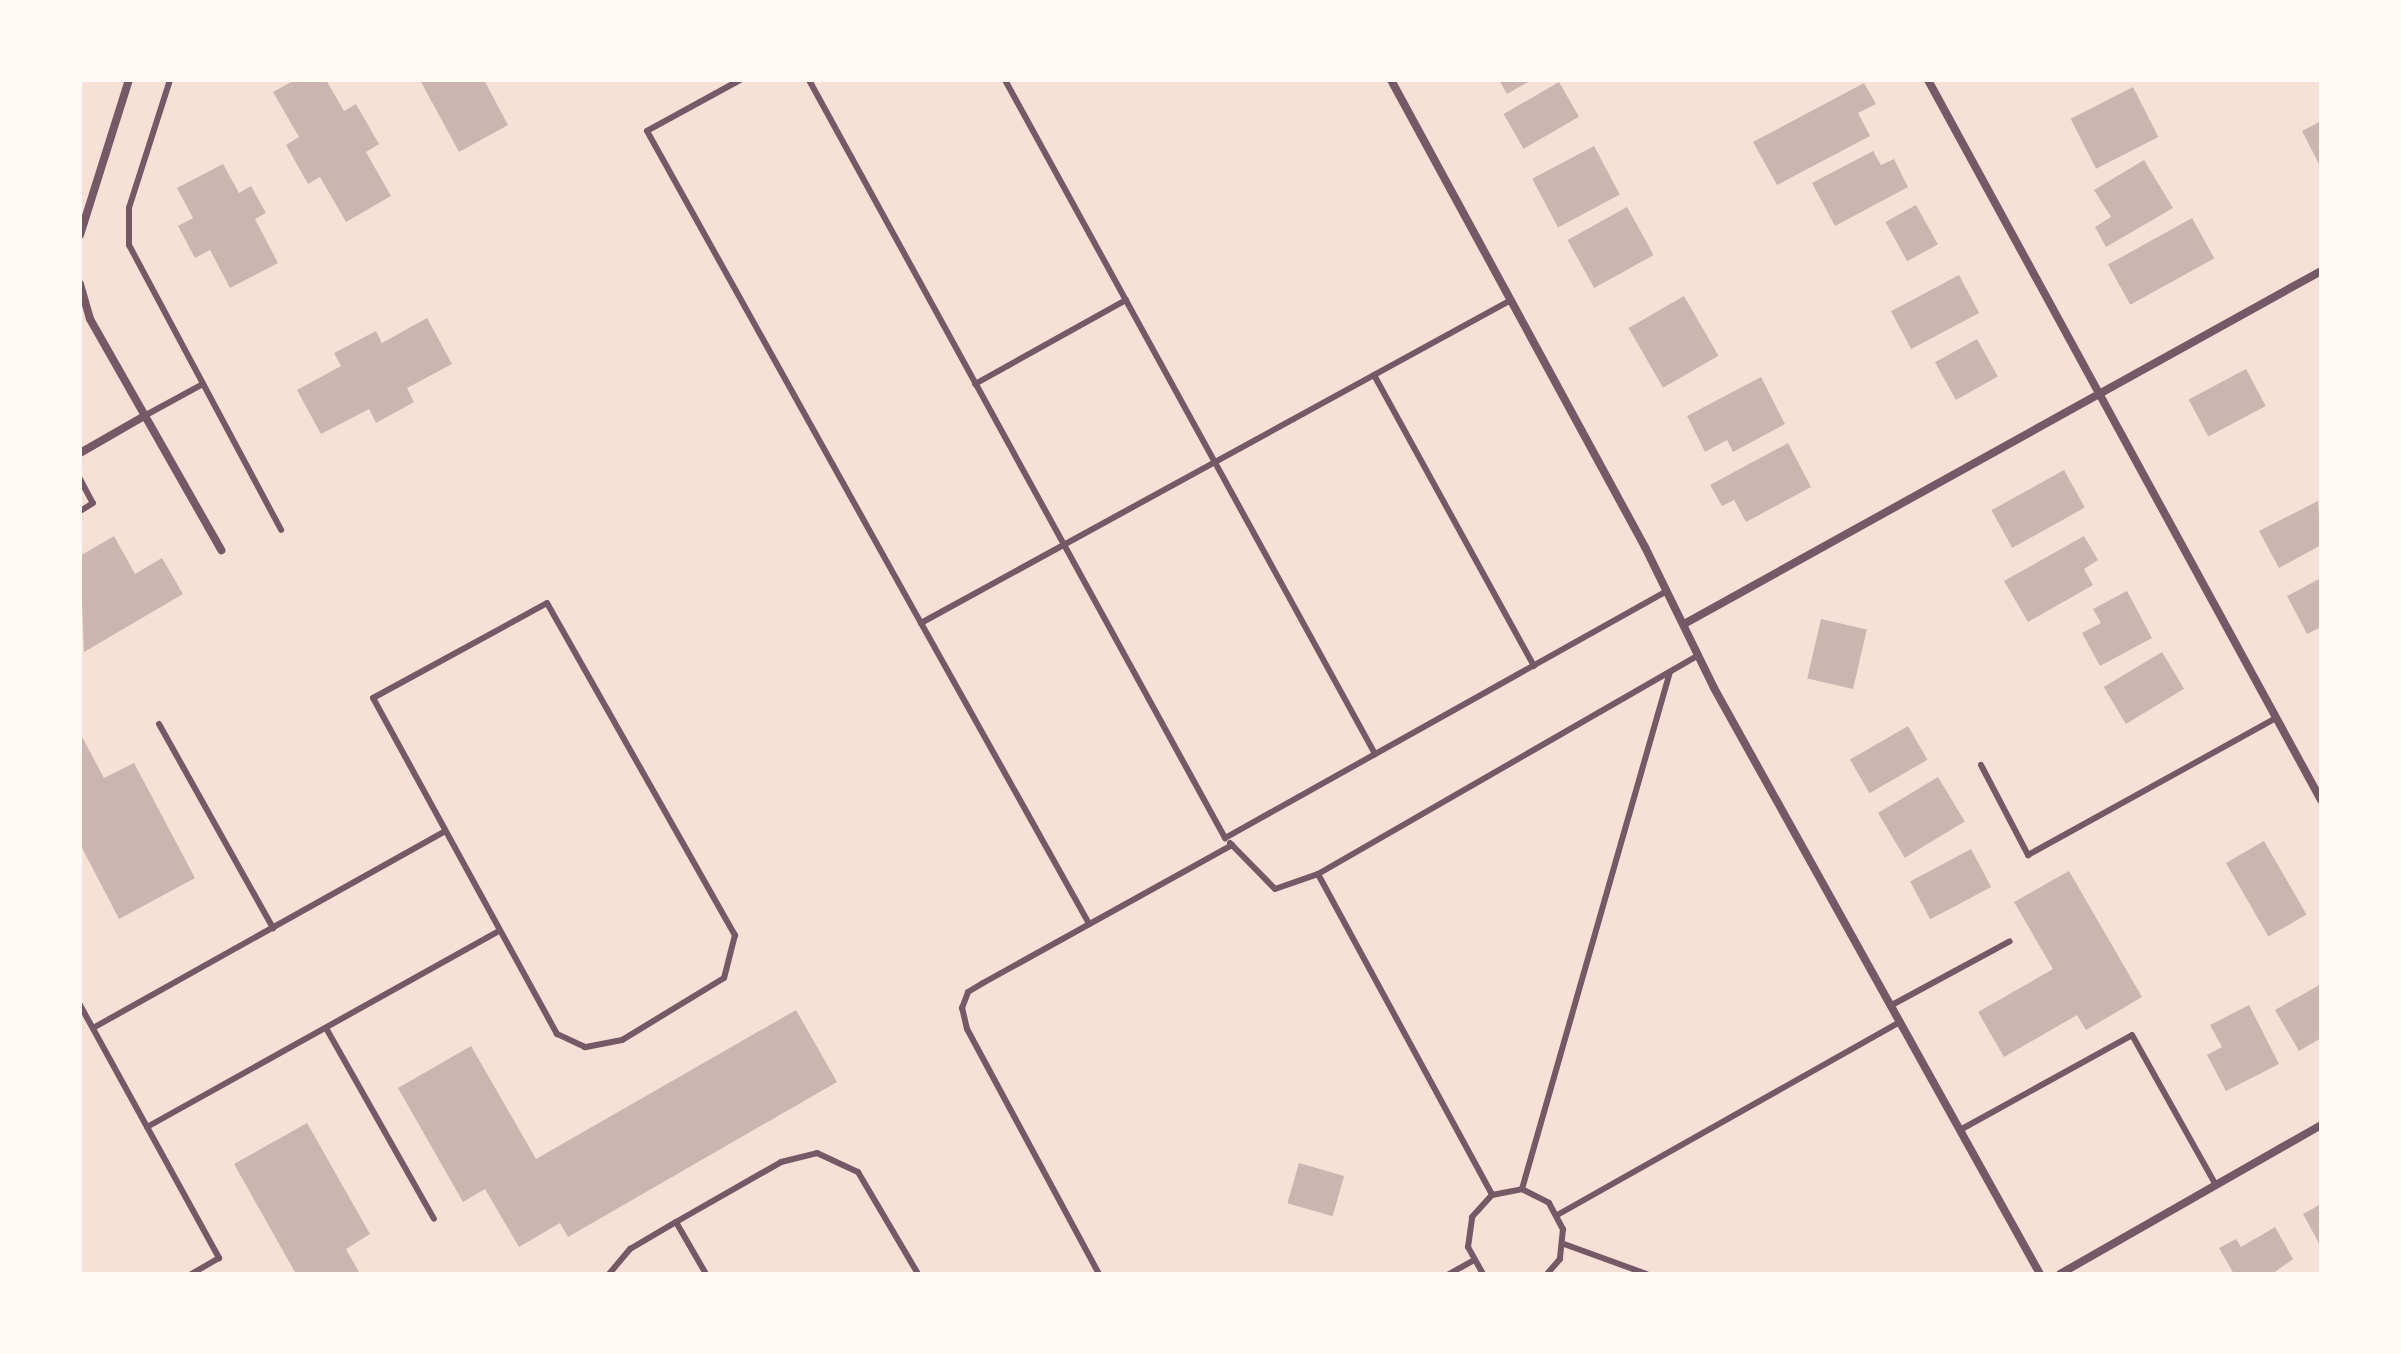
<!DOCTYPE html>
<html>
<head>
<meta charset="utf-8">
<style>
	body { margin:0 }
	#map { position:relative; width:2401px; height:1354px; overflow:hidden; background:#f7e1d7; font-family:"DM Sans",sans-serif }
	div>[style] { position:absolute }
	.building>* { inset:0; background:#ccb4b1; transform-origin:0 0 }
	.service>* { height:6px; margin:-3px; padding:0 3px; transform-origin:3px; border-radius:3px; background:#755966 }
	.minor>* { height:8px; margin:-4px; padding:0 4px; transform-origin:4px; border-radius:4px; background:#755966 }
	span { translate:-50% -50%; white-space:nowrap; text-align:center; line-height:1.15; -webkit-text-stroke:6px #fffaf5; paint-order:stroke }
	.frame { position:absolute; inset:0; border:82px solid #fffaf5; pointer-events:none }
</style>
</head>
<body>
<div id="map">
	<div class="building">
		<i style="clip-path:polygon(295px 80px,326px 80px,344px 111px,356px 104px,379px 144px,366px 152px,391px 196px,346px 222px,320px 177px,308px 184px,286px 145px,299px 137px,273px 92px)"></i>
		<i style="clip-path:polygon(420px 80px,484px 80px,508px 125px,459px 152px)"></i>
		<i style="clip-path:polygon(1499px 80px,1532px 80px,1507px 94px)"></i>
		<i style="left:1559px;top:82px;width:40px;height:64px;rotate:60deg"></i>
		<i style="clip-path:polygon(1864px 83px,1876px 104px,1858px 113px,1870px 136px,1777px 185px,1753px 142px)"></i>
		<i style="left:2133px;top:87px;width:56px;height:70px;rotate:63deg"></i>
		<i style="clip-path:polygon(2321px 121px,2321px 168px,2302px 131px)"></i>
		<i style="left:1594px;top:146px;width:55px;height:70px;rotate:62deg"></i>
		<i style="clip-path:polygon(1873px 151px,1881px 165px,1894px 159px,1908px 187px,1835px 226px,1812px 183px)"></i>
		<i style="clip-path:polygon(2144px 160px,2173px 208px,2106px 247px,2095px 227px,2111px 217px,2094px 190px)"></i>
		<i style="clip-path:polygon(223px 164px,239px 193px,251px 186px,266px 213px,255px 219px,278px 263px,230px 288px,210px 250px,195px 258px,178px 226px,193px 218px,177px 188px)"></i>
		<i style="left:1916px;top:205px;width:45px;height:35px;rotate:61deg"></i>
		<i style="left:1627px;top:207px;width:55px;height:68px;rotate:61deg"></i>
		<i style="left:2192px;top:218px;width:46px;height:96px;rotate:61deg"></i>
		<i style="left:1959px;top:275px;width:43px;height:77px;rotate:62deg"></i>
		<i style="left:1684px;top:296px;width:69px;height:64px;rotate:60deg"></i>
		<i style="clip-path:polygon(427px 318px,452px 364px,407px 388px,414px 402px,376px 423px,369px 409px,321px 434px,297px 390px,341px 366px,334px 353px,376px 331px,382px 343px)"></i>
		<i style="left:1977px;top:339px;width:43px;height:48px;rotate:61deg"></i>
		<i style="left:2246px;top:369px;width:42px;height:65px;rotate:62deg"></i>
		<i style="clip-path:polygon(1761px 377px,1785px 424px,1733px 452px,1727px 440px,1705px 452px,1687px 416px)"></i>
		<i style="clip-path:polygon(1788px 443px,1811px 487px,1746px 522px,1734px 500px,1722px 506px,1710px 485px)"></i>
		<i style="left:2064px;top:470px;width:43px;height:83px;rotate:61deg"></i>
		<i style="clip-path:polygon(2318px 501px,2321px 545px,2279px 568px,2259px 531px)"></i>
		<i style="clip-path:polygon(114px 536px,135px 574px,162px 558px,183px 594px,84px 652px,80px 556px)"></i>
		<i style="clip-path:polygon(2084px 536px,2098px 560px,2084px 569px,2093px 585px,2028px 622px,2004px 581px)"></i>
		<i style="clip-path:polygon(2321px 578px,2321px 627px,2307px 634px,2287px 596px)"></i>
		<i style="clip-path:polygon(2127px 591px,2152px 638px,2100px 666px,2082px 633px,2101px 623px,2093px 609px)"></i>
		<i style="left:1821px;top:619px;width:47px;height:61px;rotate:13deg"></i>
		<i style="left:2162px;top:652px;width:43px;height:68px;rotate:59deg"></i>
		<i style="left:1908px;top:726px;width:39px;height:67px;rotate:60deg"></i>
		<i style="clip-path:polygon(80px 733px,104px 778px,134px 763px,195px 878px,119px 919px,80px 844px)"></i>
		<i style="left:1938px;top:777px;width:52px;height:70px;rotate:59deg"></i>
		<i style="left:2264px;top:841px;width:85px;height:44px;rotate:60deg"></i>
		<i style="left:1971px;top:849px;width:43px;height:69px;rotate:62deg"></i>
		<i style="clip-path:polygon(2069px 871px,2142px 997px,2086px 1030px,2077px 1015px,2004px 1057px,1978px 1012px,2053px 969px,2014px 902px)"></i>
		<i style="clip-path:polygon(2321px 984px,2321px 1038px,2299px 1051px,2275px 1010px)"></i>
		<i style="clip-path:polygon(2249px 1005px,2279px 1064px,2226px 1091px,2207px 1055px,2222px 1047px,2210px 1025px)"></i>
		<i style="clip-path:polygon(796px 1010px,837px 1082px,568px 1237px,560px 1223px,519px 1247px,485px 1189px,463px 1202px,398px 1088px,471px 1046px,536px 1159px)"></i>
		<i style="clip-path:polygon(307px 1123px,370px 1234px,346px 1249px,360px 1274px,296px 1274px,234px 1164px)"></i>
		<i style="left:1299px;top:1163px;width:47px;height:42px;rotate:16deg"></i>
		<i style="clip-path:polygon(2321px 1204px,2321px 1247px,2303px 1214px)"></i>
		<i style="clip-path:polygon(2275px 1227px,2293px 1259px,2272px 1274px,2234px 1274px,2219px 1248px,2236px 1239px,2241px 1247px)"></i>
	</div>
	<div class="service">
		<i style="left:170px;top:80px;width:134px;rotate:107.8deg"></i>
		<i style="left:129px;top:208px;width:37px;rotate:90deg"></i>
		<i style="left:129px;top:245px;width:323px;rotate:61.9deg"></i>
		<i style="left:740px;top:80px;width:106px;rotate:151.3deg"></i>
		<i style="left:647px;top:131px;width:563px;rotate:60.89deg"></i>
		<i style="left:921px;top:623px;width:673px;rotate:-28.7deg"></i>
		<i style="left:809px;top:80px;width:865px;rotate:61.24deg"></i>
		<i style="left:1225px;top:838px;width:506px;rotate:-29.2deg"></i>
		<i style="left:1005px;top:80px;width:769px;rotate:61.23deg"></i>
		<i style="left:1374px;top:375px;width:332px;rotate:61.2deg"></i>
		<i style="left:975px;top:384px;width:173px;rotate:-29.1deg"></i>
		<i style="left:146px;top:415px;width:65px;rotate:-28.5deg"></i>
		<i style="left:80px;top:479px;width:27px;rotate:62deg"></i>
		<i style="left:93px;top:503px;width:15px;rotate:148deg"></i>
		<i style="left:547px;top:603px;width:382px;rotate:60.5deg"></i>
		<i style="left:735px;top:935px;width:44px;rotate:104.3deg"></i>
		<i style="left:724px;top:978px;width:119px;rotate:148.7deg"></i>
		<i style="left:622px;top:1040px;width:38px;rotate:169deg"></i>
		<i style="left:585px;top:1047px;width:31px;rotate:-155deg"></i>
		<i style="left:557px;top:1034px;width:383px;rotate:-118.7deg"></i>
		<i style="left:373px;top:698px;width:198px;rotate:-28.6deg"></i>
		<i style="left:921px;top:623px;width:345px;rotate:60.8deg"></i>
		<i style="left:159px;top:724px;width:234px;rotate:60.8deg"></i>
		<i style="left:1981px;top:765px;width:102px;rotate:62.4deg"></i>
		<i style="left:2028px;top:855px;width:283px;rotate:-28.9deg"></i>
		<i style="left:1230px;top:843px;width:64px;rotate:45.6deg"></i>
		<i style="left:1275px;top:889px;width:46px;rotate:-19.2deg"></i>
		<i style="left:1318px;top:874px;width:439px;rotate:-29.9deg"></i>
		<i style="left:1318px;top:874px;width:365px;rotate:61.5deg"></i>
		<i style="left:80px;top:1005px;width:289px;rotate:61.2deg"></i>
		<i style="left:219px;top:1258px;width:32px;rotate:150deg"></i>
		<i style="left:1890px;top:1006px;width:136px;rotate:-28.4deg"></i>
		<i style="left:93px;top:1028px;width:402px;rotate:-29.2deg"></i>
		<i style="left:326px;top:1028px;width:219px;rotate:60.5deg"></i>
		<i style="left:147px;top:1127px;width:401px;rotate:-29.1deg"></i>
		<i style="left:1960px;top:1130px;width:196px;rotate:-28.9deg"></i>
		<i style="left:2132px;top:1035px;width:172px;rotate:60.8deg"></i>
		<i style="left:1522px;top:1189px;width:538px;rotate:-74.03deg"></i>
		<i style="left:1559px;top:1214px;width:391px;rotate:-29.4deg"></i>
		<i style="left:676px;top:1222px;width:60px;rotate:60deg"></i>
		<i style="left:1564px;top:1244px;width:88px;rotate:19.9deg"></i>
		<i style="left:609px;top:1274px;width:33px;rotate:-50deg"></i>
		<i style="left:630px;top:1249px;width:53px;rotate:-30.4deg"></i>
		<i style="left:676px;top:1222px;width:121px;rotate:-29.7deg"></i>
		<i style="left:781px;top:1162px;width:37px;rotate:-14deg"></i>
		<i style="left:817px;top:1153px;width:45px;rotate:24.9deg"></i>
		<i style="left:858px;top:1172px;width:118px;rotate:59.5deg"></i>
		<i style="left:1099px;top:1274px;width:278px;rotate:-118.3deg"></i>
		<i style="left:967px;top:1029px;width:22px;rotate:-103deg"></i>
		<i style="left:962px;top:1008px;width:17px;rotate:-69deg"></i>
		<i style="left:968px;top:992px;width:17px;rotate:-31deg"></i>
		<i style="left:983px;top:983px;width:285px;rotate:-29deg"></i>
		<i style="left:1449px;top:1274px;width:26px;rotate:-29deg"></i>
		<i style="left:1483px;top:1274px;width:31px;rotate:-119deg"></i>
		<i style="left:1468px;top:1247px;width:30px;rotate:-82deg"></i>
		<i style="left:1472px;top:1217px;width:30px;rotate:-48deg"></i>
		<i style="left:1492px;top:1195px;width:31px;rotate:-11deg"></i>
		<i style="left:1522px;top:1189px;width:30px;rotate:27deg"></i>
		<i style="left:1549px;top:1203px;width:30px;rotate:62deg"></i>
		<i style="left:1563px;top:1229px;width:30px;rotate:96deg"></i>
		<i style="left:1560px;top:1259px;width:20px;rotate:131deg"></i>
	</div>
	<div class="minor">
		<i style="left:1391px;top:80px;width:532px;rotate:61.46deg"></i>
		<i style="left:1645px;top:547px;width:157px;rotate:63.9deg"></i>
		<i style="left:1714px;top:688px;width:671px;rotate:60.91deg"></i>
		<i style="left:1928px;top:80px;width:820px;rotate:61.37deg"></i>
		<i style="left:80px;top:235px;width:163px;rotate:-72.5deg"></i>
		<i style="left:80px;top:284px;width:36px;rotate:74deg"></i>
		<i style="left:90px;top:319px;width:266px;rotate:60.4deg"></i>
		<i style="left:80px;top:453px;width:76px;rotate:-29.9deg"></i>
		<i style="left:1684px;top:624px;width:728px;rotate:-28.99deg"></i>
		<i style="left:2060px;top:1274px;width:301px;rotate:-29.7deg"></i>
	</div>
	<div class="frame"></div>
</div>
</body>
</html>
